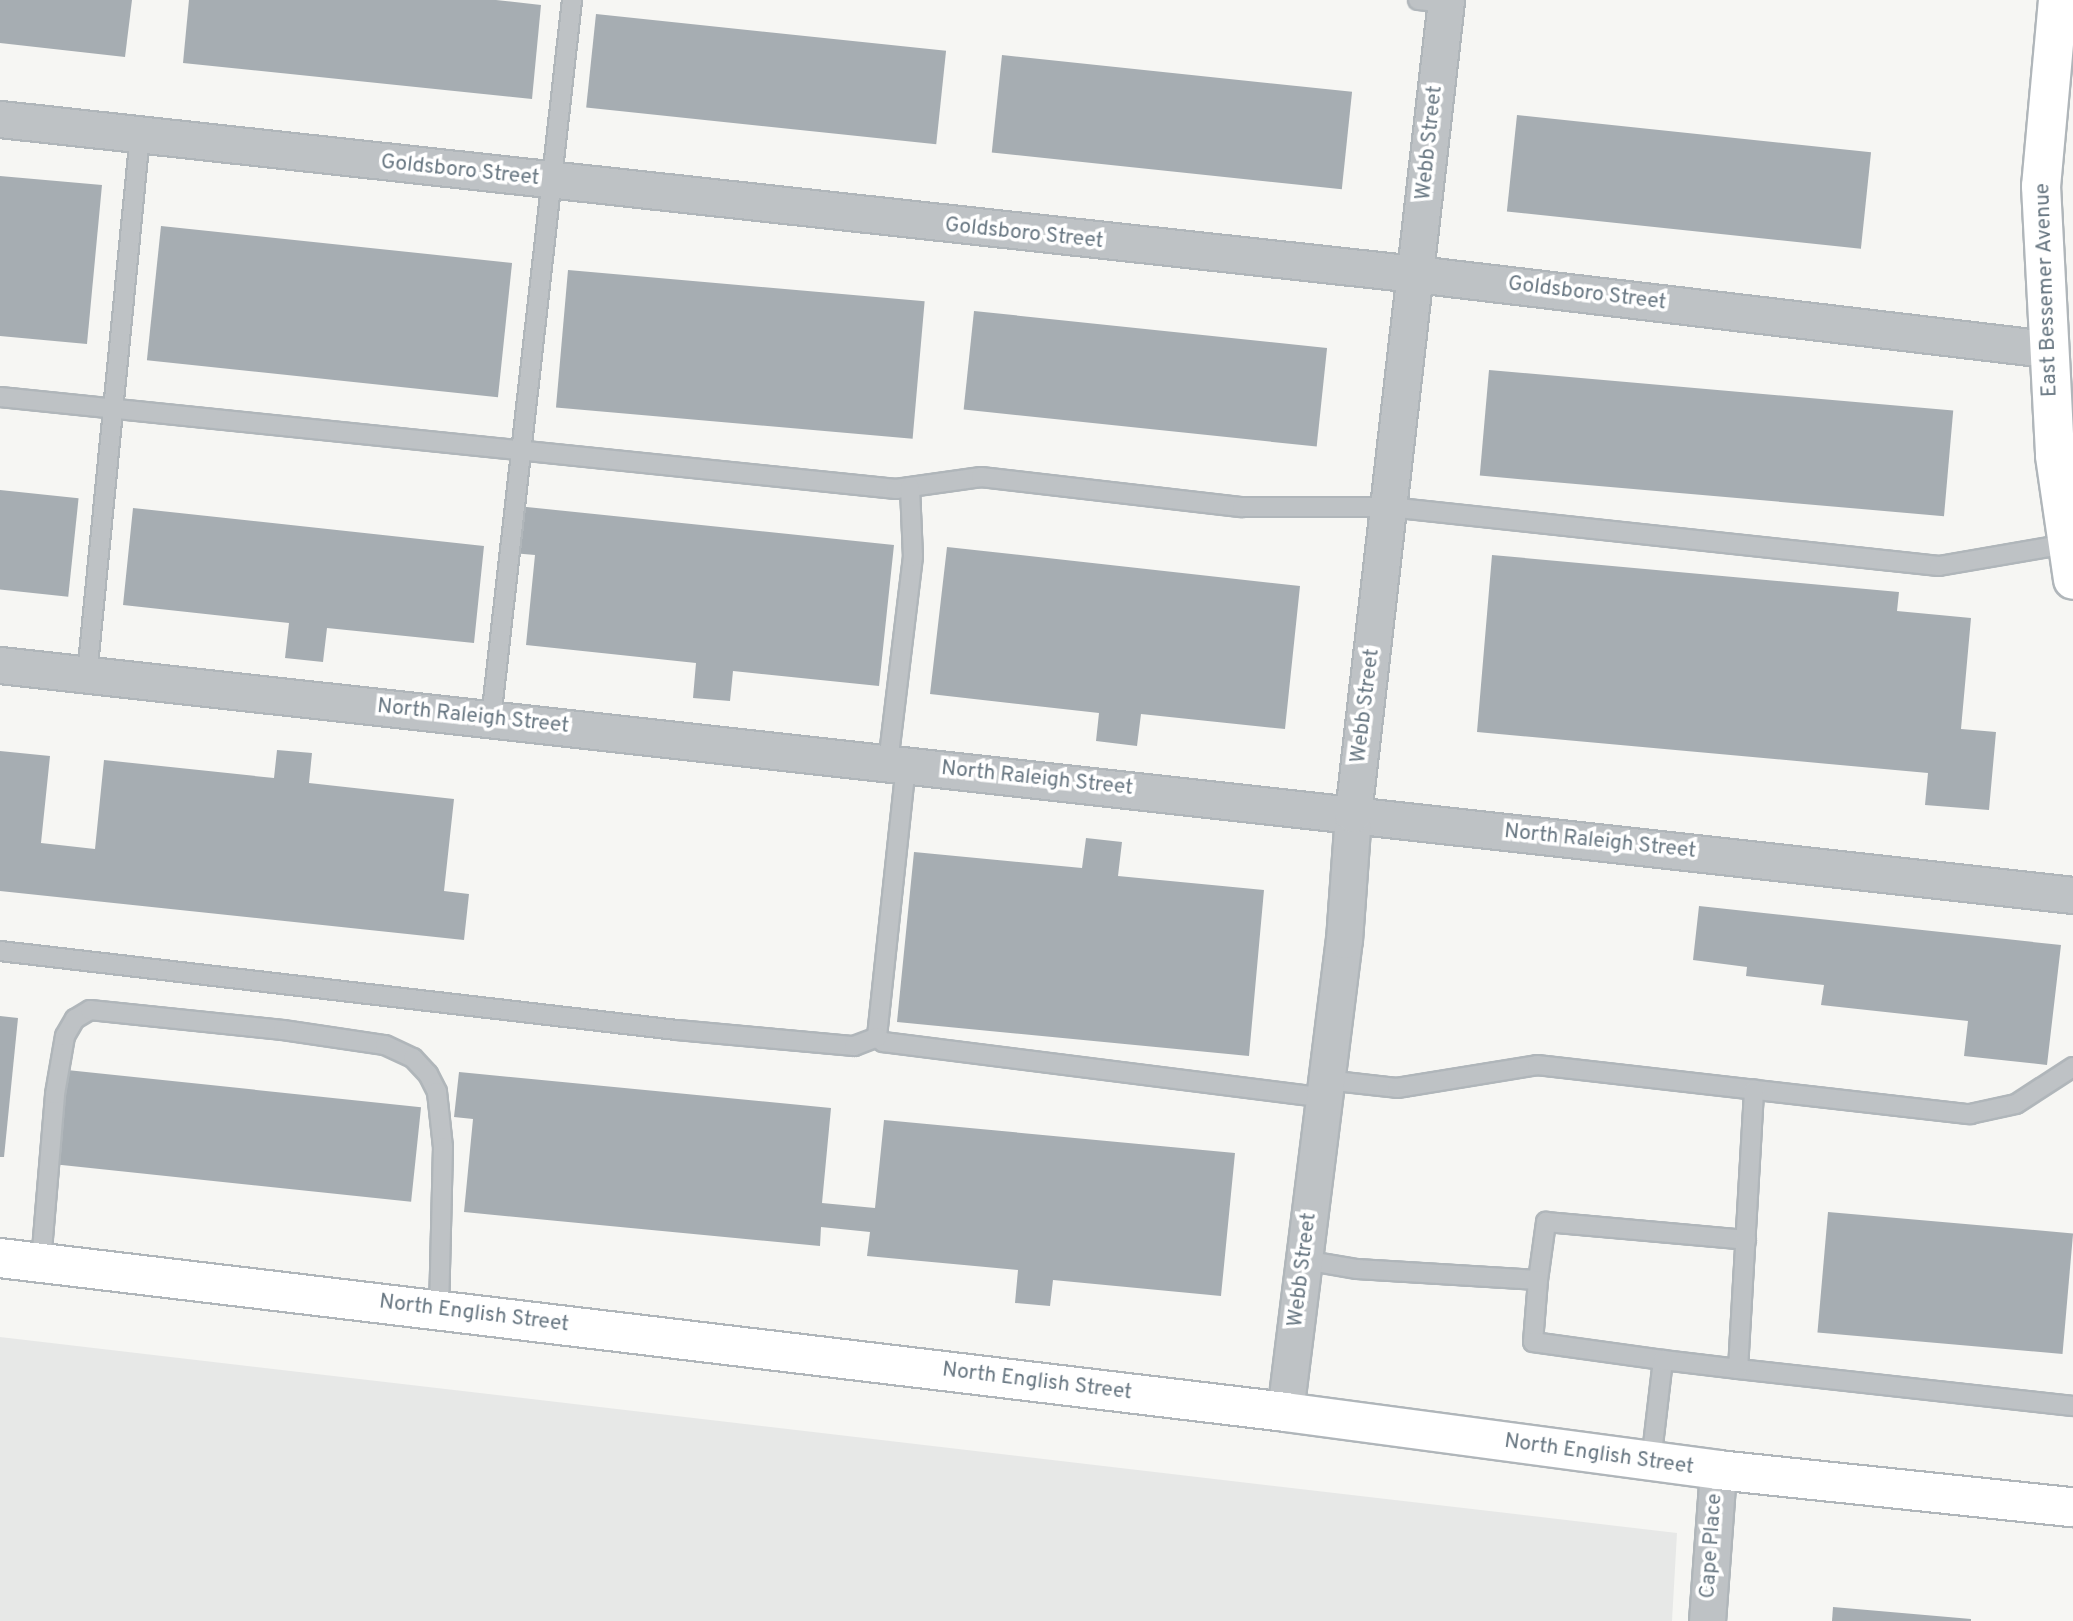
<!DOCTYPE html>
<html>
<head>
<meta charset="utf-8">
<style>
	body { margin:0 }
	#map { position:relative; width:2073px; height:1621px; overflow:hidden; background:#f6f6f3; font-family:Overpass,sans-serif }
	div>[style] { position:absolute }
	.built>* { inset:0; background:#e7e8e7 }
	.building>* { inset:0; background:#a6adb2; transform-origin:0 0 }
	.roads { filter:drop-shadow(2px 0 #b0b6ba) drop-shadow(-2px 0 #b0b6ba) drop-shadow(0 2px #b0b6ba) drop-shadow(0 -2px #b0b6ba) }
	.lane>* { height:18px; margin:-9px; padding:0 9px; transform-origin:9px; border-radius:9px; background:#bec2c5 }
	.street>* { height:35px; margin:-17.5px; padding:0 17.5px; transform-origin:17.5px; border-radius:17.5px; background:#bec2c5 }
	.secondary>* { height:38px; margin:-19px; padding:0 19px; transform-origin:19px; border-radius:19px; background:#fff }
	span { translate:-50% -50%; white-space:nowrap; text-align:center; line-height:1.15; -webkit-text-stroke:7px #fff; paint-order:stroke }
	.street-label { font-size:21px; color:#687782 }
</style>
</head>
<body>
<div id="map">
	<div class="built">
		<i style="clip-path:polygon(0 1337px,1677px 1533px,1672px 1621px,0 1621px)"></i>
	</div>
	<div class="building">
		<i style="clip-path:polygon(0 0,132px 0,125px 57px,0 43px)"></i>
		<i style="clip-path:polygon(189px 0,496px 0,541px 5px,532px 99px,183px 63px)"></i>
		<i style="left:596px;top:14px;width:352px;height:94px;rotate:6deg"></i>
		<i style="left:1002px;top:55px;width:352px;height:98px;rotate:6deg"></i>
		<i style="left:1517px;top:115px;width:356px;height:97px;rotate:6deg"></i>
		<i style="clip-path:polygon(0 176px,102px 185px,87px 344px,0 336px)"></i>
		<i style="left:161px;top:226px;width:353px;height:135px;rotate:6deg"></i>
		<i style="left:568px;top:270px;width:358px;height:138px;rotate:5deg"></i>
		<i style="left:974px;top:311px;width:355px;height:99px;rotate:6deg"></i>
		<i style="left:1489px;top:370px;width:466px;height:106px;rotate:5deg"></i>
		<i style="left:0;top:490px;width:79px;height:99px;rotate:6deg"></i>
		<i style="clip-path:polygon(517px 506px,894px 545px,879px 686px,733px 671px,730px 701px,693px 698px,696px 663px,526px 645px,535px 555px,512px 553px)"></i>
		<i style="clip-path:polygon(133px 508px,484px 546px,474px 643px,327px 628px,323px 662px,285px 658px,289px 623px,123px 605px)"></i>
		<i style="clip-path:polygon(947px 547px,1300px 586px,1285px 729px,1141px 714px,1137px 746px,1096px 741px,1099px 713px,930px 694px)"></i>
		<i style="clip-path:polygon(1492px 555px,1899px 592px,1897px 611px,1971px 618px,1961px 729px,1996px 732px,1989px 810px,1925px 805px,1928px 773px,1477px 732px)"></i>
		<i style="clip-path:polygon(277px 750px,312px 753px,309px 783px,454px 799px,444px 891px,469px 894px,464px 940px,0 891px,0 751px,50px 756px,41px 843px,95px 849px,104px 760px,274px 778px)"></i>
		<i style="clip-path:polygon(1086px 838px,1122px 842px,1118px 876px,1264px 890px,1249px 1056px,897px 1022px,914px 852px,1082px 868px)"></i>
		<i style="clip-path:polygon(1699px 906px,2061px 945px,2047px 1065px,1964px 1056px,1968px 1021px,1821px 1005px,1824px 985px,1746px 976px,1747px 967px,1693px 960px)"></i>
		<i style="clip-path:polygon(0 1016px,18px 1018px,4px 1157px,0 1157px)"></i>
		<i style="left:67px;top:1070px;width:356px;height:95px;rotate:6deg"></i>
		<i style="clip-path:polygon(459px 1072px,831px 1108px,822px 1203px,875px 1208px,884px 1120px,1235px 1153px,1221px 1296px,1053px 1280px,1050px 1306px,1015px 1303px,1018px 1270px,867px 1256px,870px 1232px,821px 1227px,820px 1246px,464px 1212px,473px 1119px,454px 1117px)"></i>
		<i style="left:1828px;top:1212px;width:246px;height:121px;rotate:5deg"></i>
		<i style="clip-path:polygon(1833px 1607px,1971px 1619px,1971px 1621px,1832px 1621px)"></i>
	</div>
	<div class="roads">
		<div class="lane">
			<i style="left:1418px;top:0;width:28px;rotate:6deg"></i>
			<i style="left:0;top:397px;width:901px;rotate:5.86deg"></i>
			<i style="left:896px;top:489px;width:86px;rotate:-8deg"></i>
			<i style="left:981px;top:477px;width:263px;rotate:6.6deg"></i>
			<i style="left:1242px;top:507px;width:147px"></i>
			<i style="left:1389px;top:507px;width:553px;rotate:6.12deg"></i>
			<i style="left:1939px;top:566px;width:130px;rotate:-9.8deg"></i>
			<i style="left:87px;top:675px;width:543px;rotate:-84.39deg"></i>
			<i style="left:491px;top:719px;width:724px;rotate:-83.57deg"></i>
			<i style="left:888px;top:763px;width:208px;rotate:-83.1deg"></i>
			<i style="left:913px;top:557px;width:70px;rotate:-92.5deg"></i>
			<i style="left:906px;top:765px;width:274px;rotate:96.1deg"></i>
			<i style="left:877px;top:1037px;width:8px;rotate:40deg"></i>
			<i style="left:883px;top:1042px;width:445px;rotate:7.2deg"></i>
			<i style="left:0;top:951px;width:682px;rotate:6.66deg"></i>
			<i style="left:677px;top:1030px;width:178px;rotate:5.2deg"></i>
			<i style="left:854px;top:1046px;width:25px;rotate:-21deg"></i>
			<i style="left:1326px;top:1080px;width:71px;rotate:6.4deg"></i>
			<i style="left:1397px;top:1088px;width:142px;rotate:-9.3deg"></i>
			<i style="left:1537px;top:1065px;width:436px;rotate:6.5deg"></i>
			<i style="left:1970px;top:1114px;width:47px;rotate:-12.3deg"></i>
			<i style="left:2016px;top:1104px;width:68px;rotate:-33deg"></i>
			<i style="left:1304px;top:1260px;width:54px;rotate:9.6deg"></i>
			<i style="left:1357px;top:1269px;width:181px;rotate:3.5deg"></i>
			<i style="left:1538px;top:1280px;width:59px;rotate:-82.1deg"></i>
			<i style="left:1546px;top:1222px;width:201px;rotate:5.1deg"></i>
			<i style="left:41px;top:1262px;width:169px;rotate:-85.2deg"></i>
			<i style="left:55px;top:1094px;width:59px;rotate:-80.2deg"></i>
			<i style="left:65px;top:1036px;width:20px;rotate:-60deg"></i>
			<i style="left:75px;top:1019px;width:17px;rotate:-31deg"></i>
			<i style="left:90px;top:1010px;width:194px;rotate:5.9deg"></i>
			<i style="left:283px;top:1030px;width:103px;rotate:8.4deg"></i>
			<i style="left:385px;top:1045px;width:31px;rotate:25deg"></i>
			<i style="left:413px;top:1058px;width:22px;rotate:47deg"></i>
			<i style="left:428px;top:1074px;width:20px;rotate:63deg"></i>
			<i style="left:437px;top:1092px;width:55px;rotate:83.8deg"></i>
			<i style="left:443px;top:1147px;width:163px;rotate:91.4deg"></i>
			<i style="left:1538px;top:1280px;width:62px;rotate:94.6deg"></i>
			<i style="left:1533px;top:1342px;width:131px;rotate:7.9deg"></i>
			<i style="left:1738px;top:1369px;width:337px;rotate:6.3deg"></i>
			<i style="left:1651px;top:1462px;width:103px;rotate:-83.3deg"></i>
			<i style="left:1663px;top:1360px;width:76px;rotate:6.8deg"></i>
			<i style="left:1738px;top:1369px;width:280px;rotate:-86.7deg"></i>
		</div>
		<div class="street">
			<i style="left:0;top:119px;width:1424px;rotate:6.25deg"></i>
			<i style="left:1416px;top:274px;width:635px;rotate:6.78deg"></i>
			<i style="left:0;top:665px;width:2086px;rotate:6.33deg"></i>
			<i style="left:1285px;top:1412px;width:476px;rotate:-82.9deg"></i>
			<i style="left:1344px;top:940px;width:126px;rotate:-85.9deg"></i>
			<i style="left:1353px;top:814px;width:819px;rotate:-83.48deg"></i>
			<i style="left:1707px;top:1621px;width:151px;rotate:-85.8deg"></i>
		</div>
		<div class="secondary">
			<i style="left:2058px;top:0;width:187px;rotate:95.2deg"></i>
			<i style="left:2041px;top:186px;width:270px;rotate:87deg"></i>
			<i style="left:2055px;top:456px;width:125px;rotate:81.7deg"></i>
			<i style="left:0;top:1258px;width:1294px;rotate:6.83deg"></i>
			<i style="left:1285px;top:1412px;width:437px;rotate:7.6deg"></i>
			<i style="left:1718px;top:1470px;width:357px;rotate:6deg"></i>
		</div>
	</div>
	<div class="street-label">
		<span style="left:1430px;top:143px;rotate:-84deg">Webb Street</span>
		<span style="left:460px;top:171px;rotate:6deg">Goldsboro Street</span>
		<span style="left:1024px;top:234px;rotate:6deg">Goldsboro Street</span>
		<span style="left:2047px;top:290px;rotate:-92deg">East Bessemer Avenue</span>
		<span style="left:1587px;top:294px;rotate:7deg">Goldsboro Street</span>
		<span style="left:1366px;top:706px;rotate:-83deg">Webb Street</span>
		<span style="left:473px;top:717px;rotate:6deg">North Raleigh Street</span>
		<span style="left:1037px;top:779px;rotate:6deg">North Raleigh Street</span>
		<span style="left:1600px;top:842px;rotate:6deg">North Raleigh Street</span>
		<span style="left:1303px;top:1270px;rotate:-83deg">Webb Street</span>
		<span style="left:474px;top:1314px;rotate:7deg">North English Street</span>
		<span style="left:1037px;top:1382px;rotate:7deg">North English Street</span>
		<span style="left:1599px;top:1455px;rotate:8deg">North English Street</span>
		<span style="left:1712px;top:1546px;rotate:-86deg">Cape Place</span>
	</div>
</div>
</body>
</html>
